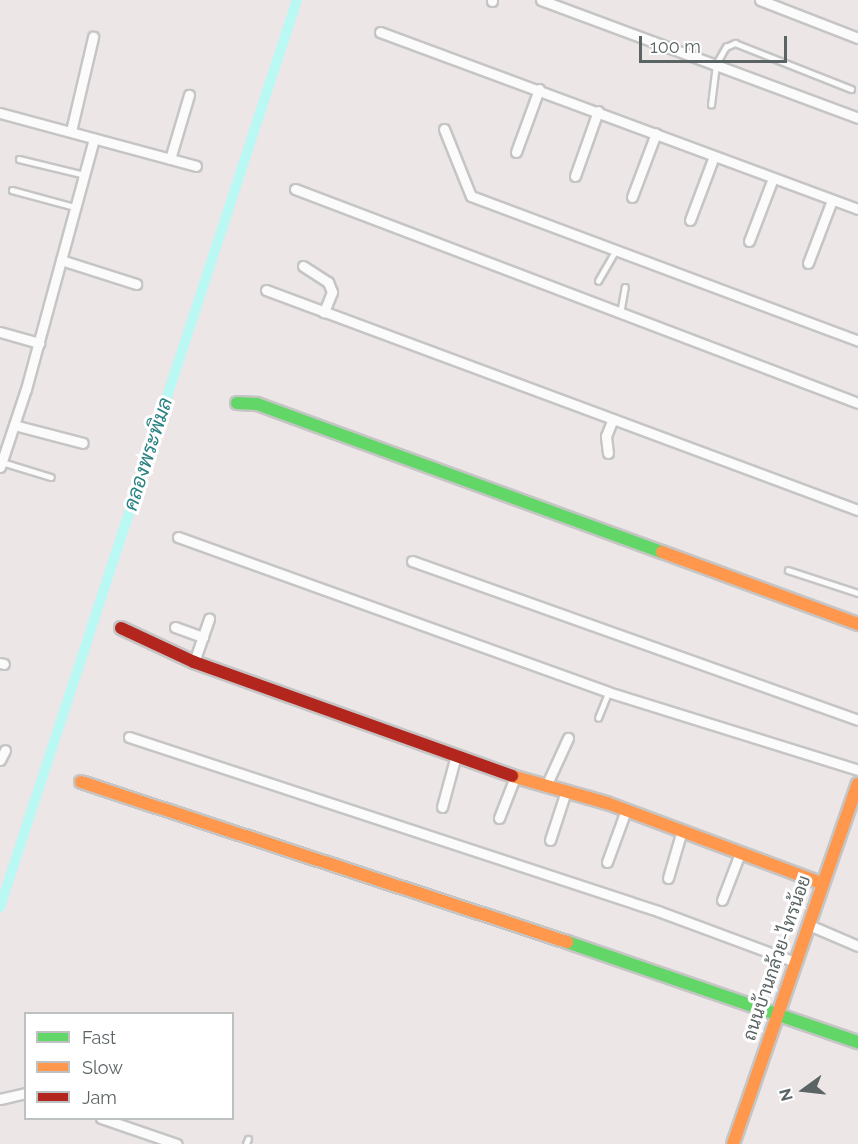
<!DOCTYPE html>
<html>
<head>
<meta charset="utf-8">
<style>
	body { margin:0 }
	#map { position:relative; width:858px; height:1144px; overflow:hidden; background:#ece7e6; font-family:Raleway,Sarabun,sans-serif }
	div>[style] { position:absolute }
	.canal>* { height:10px; margin:-5px; padding:0 5px; transform-origin:5px; border-radius:5px; background:#b9f8f3 }
	.roads { filter:drop-shadow(2px 0 #c6c5c5) drop-shadow(-2px 0 #c6c5c5) drop-shadow(0 2px #c6c5c5) drop-shadow(0 -2px #c6c5c5) }
	.lane>* { height:4.5px; margin:-2.25px; padding:0 2.25px; transform-origin:2.25px; border-radius:2.25px; background:#fcfbfb }
	.street>* { height:9px; margin:-4.5px; padding:0 4.5px; transform-origin:4.5px; border-radius:4.5px; background:#fcfbfb }
	.fast>* { height:12px; margin:-6px; padding:0 6px; transform-origin:6px; border-radius:6px; background:#63d668 }
	.slow>* { height:12px; margin:-6px; padding:0 6px; transform-origin:6px; border-radius:6px; background:#ff974d }
	.jam>* { height:12px; margin:-6px; padding:0 6px; transform-origin:6px; border-radius:6px; background:#b3261e }
	span { translate:-50% -50%; white-space:nowrap; text-align:center; line-height:1.15; -webkit-text-stroke:6px #fff; paint-order:stroke }
	.street-label { font-size:18px; color:#5b6465 }
	.water-label { font-size:20px; color:#2a8282; font-style:italic }
	.legend { position:absolute; left:24px; top:1012px; width:210px; height:108px; box-sizing:border-box; background:#fff; border:2px solid #bdc1c1; margin:0; padding:8px 10px; list-style:none; font-size:18px; color:#5b6465 }
	.legend li { display:flex; align-items:center; gap:12px; height:30px }
	.legend b { width:30px; border:2px solid #bdc1c1 }
	.north { position:absolute; left:774px; top:1060px; width:60px; height:60px; -webkit-text-stroke:4px #fff; paint-order:stroke; rotate:255deg; font-size:16px; font-weight:700; line-height:24px; text-align:center; color:#5b6465 }
	.north::after { content:''; display:block; margin:auto; width:21px; height:27px; background:#5b6465; clip-path:polygon(50% 0,100% 100%,50% 72%,0 100%) }
	.scale { position:absolute; left:639px; top:36px; width:148px; height:27px; box-sizing:border-box; border:3px solid #5b6465; border-top:0; padding-left:8px; font-size:18px; line-height:21px; white-space:nowrap; color:#5b6465; -webkit-text-stroke:4px #fff; paint-order:stroke }
</style>
</head>
<body>
<div id="map">
	<div class="canal">
		<i style="left:0;top:907px;width:954px;rotate:-71.87deg"></i>
	</div>
	<div class="roads">
		<div class="lane">
			<i style="left:711px;top:105px;width:41px;rotate:-83deg"></i>
			<i style="left:716px;top:64px;width:20px;rotate:-60deg"></i>
			<i style="left:726px;top:47px;width:10px;rotate:-24deg"></i>
			<i style="left:735px;top:43px;width:125px;rotate:21.6deg"></i>
			<i style="left:19px;top:159px;width:68px;rotate:13.6deg"></i>
			<i style="left:12px;top:190px;width:65px;rotate:15.1deg"></i>
			<i style="left:598px;top:281px;width:34px;rotate:-60deg"></i>
			<i style="left:620px;top:314px;width:27px;rotate:-80deg"></i>
			<i style="left:2px;top:462px;width:51px;rotate:17deg"></i>
			<i style="left:788px;top:570px;width:74px;rotate:18.2deg"></i>
			<i style="left:598px;top:718px;width:27px;rotate:-68deg"></i>
			<i style="left:246px;top:1144px;width:5px;rotate:-68deg"></i>
		</div>
		<div class="street">
			<i style="left:541px;top:0;width:338px;rotate:20.4deg"></i>
			<i style="left:760px;top:0;width:105px;rotate:21.2deg"></i>
			<i style="left:492px;top:1px;width:1px;rotate:-90deg"></i>
			<i style="left:380px;top:32px;width:510px;rotate:20.32deg"></i>
			<i style="left:0;top:113px;width:203px;rotate:15.1deg"></i>
			<i style="left:444px;top:129px;width:72px;rotate:68.1deg"></i>
			<i style="left:471px;top:196px;width:413px;rotate:20.5deg"></i>
			<i style="left:71px;top:131px;width:97px;rotate:-76.8deg"></i>
			<i style="left:516px;top:152px;width:67px;rotate:-69.9deg"></i>
			<i style="left:170px;top:159px;width:67px;rotate:-73.5deg"></i>
			<i style="left:575px;top:176px;width:69px;rotate:-70.5deg"></i>
			<i style="left:295px;top:189px;width:602px;rotate:20.81deg"></i>
			<i style="left:632px;top:197px;width:68px;rotate:-69.4deg"></i>
			<i style="left:690px;top:220px;width:68px;rotate:-69.4deg"></i>
			<i style="left:749px;top:241px;width:67px;rotate:-69.1deg"></i>
			<i style="left:61px;top:260px;width:79px;rotate:17.7deg"></i>
			<i style="left:808px;top:263px;width:67px;rotate:-69.1deg"></i>
			<i style="left:303px;top:266px;width:30px;rotate:33deg"></i>
			<i style="left:328px;top:282px;width:11px;rotate:68deg"></i>
			<i style="left:332px;top:292px;width:22px;rotate:112deg"></i>
			<i style="left:266px;top:290px;width:632px;rotate:20.39deg"></i>
			<i style="left:0;top:332px;width:41px;rotate:15.8deg"></i>
			<i style="left:14px;top:425px;width:71px;rotate:14.6deg"></i>
			<i style="left:608px;top:453px;width:17px;rotate:-97deg"></i>
			<i style="left:606px;top:436px;width:18px;rotate:-68deg"></i>
			<i style="left:0;top:467px;width:82px;rotate:-71.6deg"></i>
			<i style="left:26px;top:389px;width:259px;rotate:-74.8deg"></i>
			<i style="left:178px;top:537px;width:457px;rotate:19.8deg"></i>
			<i style="left:608px;top:692px;width:262px;rotate:17.3deg"></i>
			<i style="left:412px;top:561px;width:473px;rotate:19.6deg"></i>
			<i style="left:175px;top:627px;width:30px;rotate:20deg"></i>
			<i style="left:194px;top:662px;width:46px;rotate:-70.8deg"></i>
			<i style="left:0;top:663px;width:4px;rotate:14deg"></i>
			<i style="left:129px;top:737px;width:557px;rotate:18.21deg"></i>
			<i style="left:658px;top:911px;width:146px;rotate:20.4deg"></i>
			<i style="left:0;top:760px;width:11px;rotate:-63deg"></i>
			<i style="left:546px;top:786px;width:53px;rotate:-65.4deg"></i>
			<i style="left:442px;top:807px;width:54px;rotate:-74.9deg"></i>
			<i style="left:499px;top:818px;width:44px;rotate:-68.7deg"></i>
			<i style="left:550px;top:840px;width:52px;rotate:-71.9deg"></i>
			<i style="left:607px;top:862px;width:55px;rotate:-69.9deg"></i>
			<i style="left:668px;top:878px;width:50px;rotate:-73.7deg"></i>
			<i style="left:722px;top:900px;width:50px;rotate:-69deg"></i>
			<i style="left:809px;top:925px;width:53px;rotate:23.2deg"></i>
			<i style="left:0;top:1099px;width:27px;rotate:-13deg"></i>
			<i style="left:101px;top:1118px;width:80px;rotate:18.9deg"></i>
		</div>
		<div class="fast">
			<i style="left:237px;top:403px;width:20px;rotate:3deg"></i>
			<i style="left:257px;top:404px;width:431px;rotate:20.1deg"></i>
			<i style="left:567px;top:942px;width:308px;rotate:19deg"></i>
		</div>
		<div class="slow">
			<i style="left:662px;top:552px;width:209px;rotate:20.2deg"></i>
			<i style="left:512px;top:776px;width:99px;rotate:15.9deg"></i>
			<i style="left:607px;top:803px;width:228px;rotate:20.5deg"></i>
			<i style="left:81px;top:782px;width:512px;rotate:18.22deg"></i>
			<i style="left:733px;top:1144px;width:381px;rotate:-70.9deg"></i>
		</div>
		<div class="jam">
			<i style="left:121px;top:628px;width:81px;rotate:25deg"></i>
			<i style="left:194px;top:662px;width:338px;rotate:19.7deg"></i>
		</div>
	</div>
	<div class="street-label">
		<span style="left:777px;top:958px;rotate:-71deg">ถนนบ้านกล้วย-ไทรน้อย</span>
	</div>
	<div class="water-label">
		<span style="left:148px;top:454px;rotate:-72deg">คลองพระพิมล</span>
	</div>
	<ul class="legend">
	<li><b style="height:8px;background:#63d668"></b>Fast</li>
	<li><b style="height:8px;background:#ff974d"></b>Slow</li>
	<li><b style="height:8px;background:#b3261e"></b>Jam</li>
	</ul>
	<div class="north">N</div>
	<div class="scale">100 m</div>
</div>
</body>
</html>
